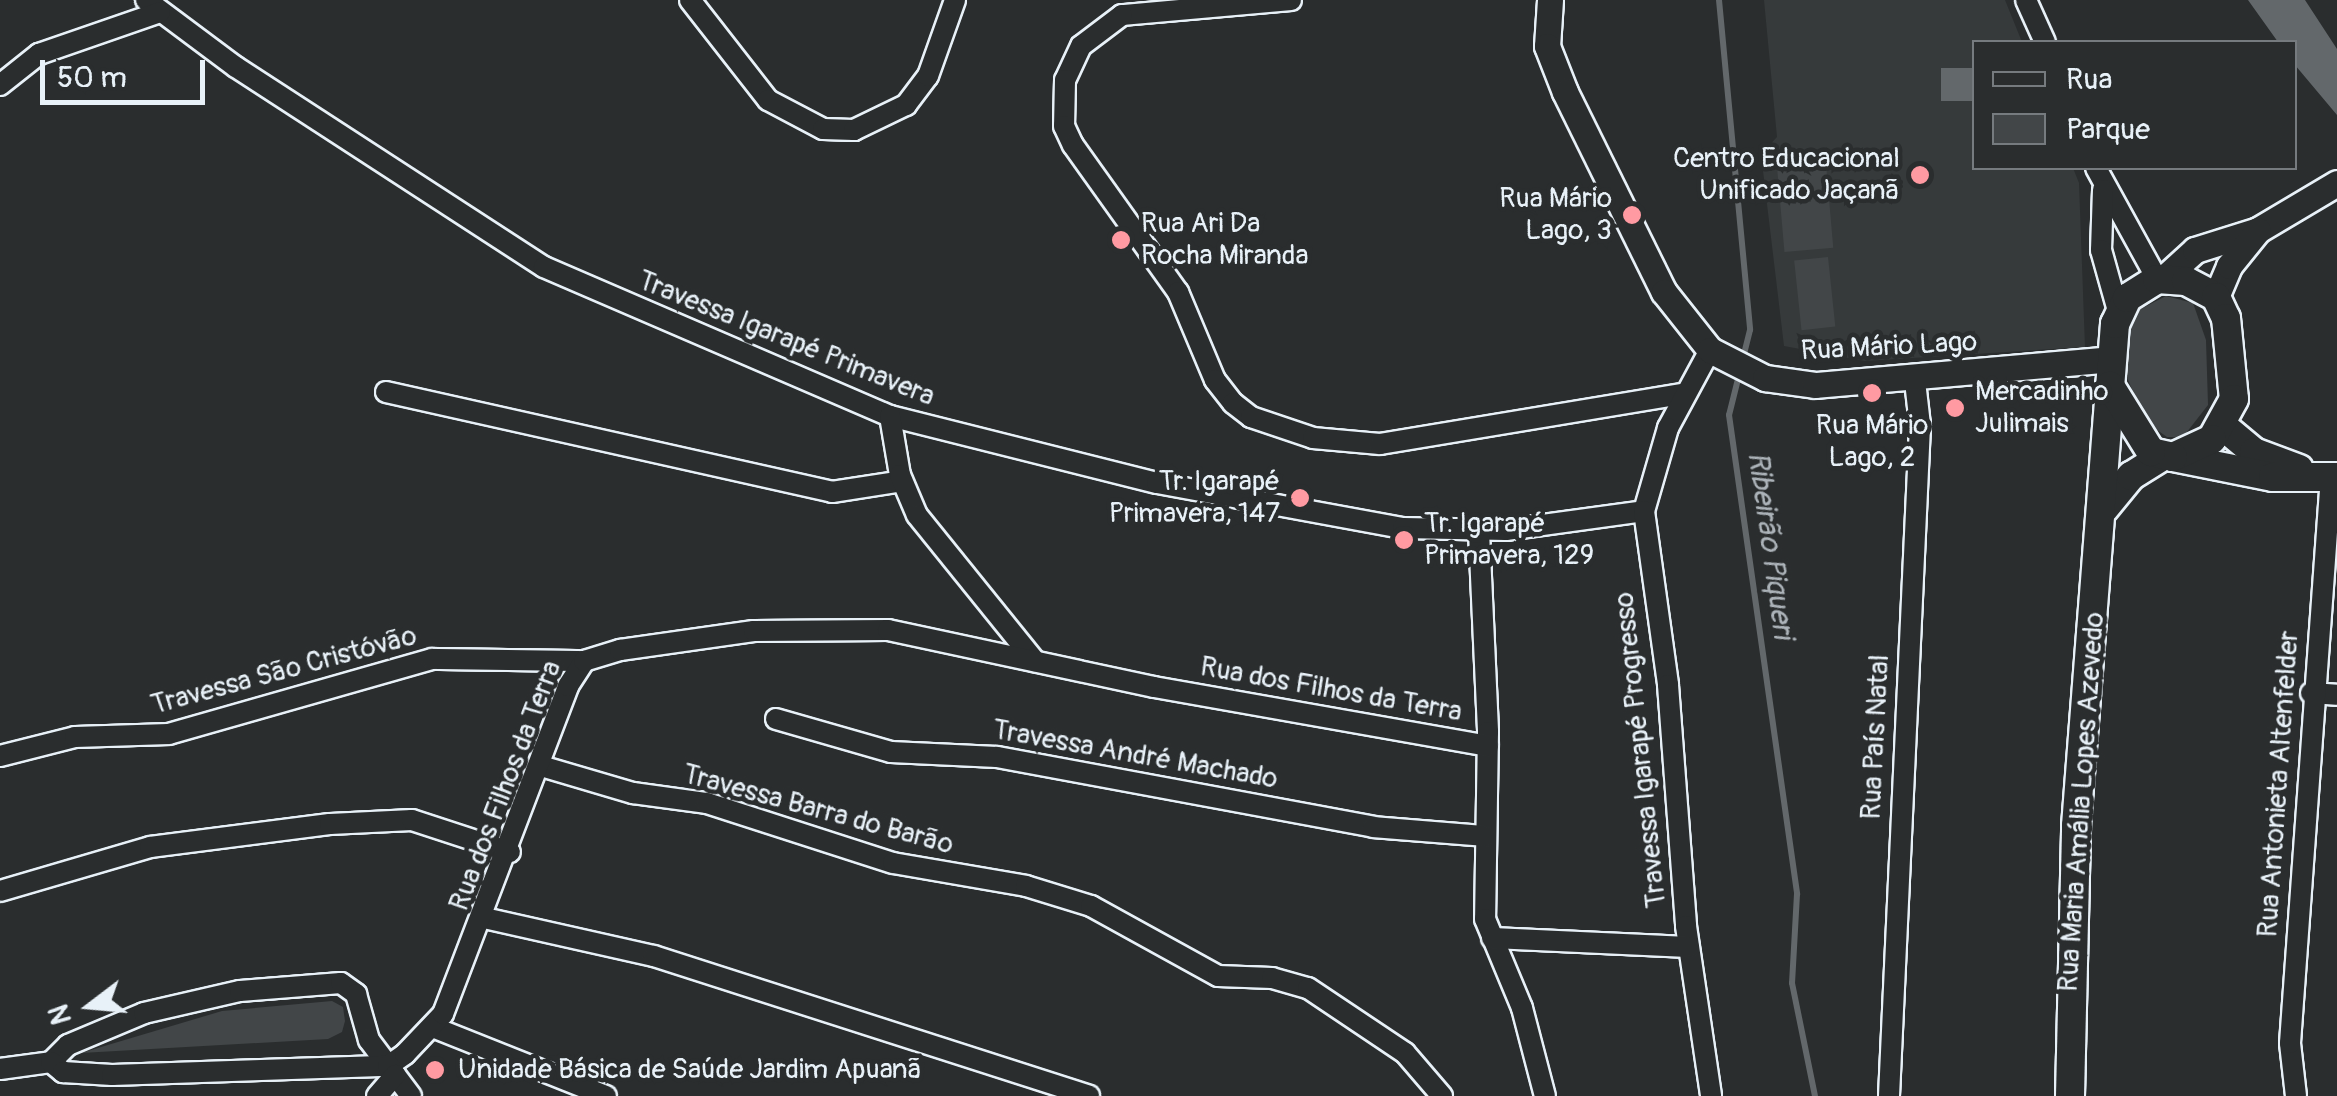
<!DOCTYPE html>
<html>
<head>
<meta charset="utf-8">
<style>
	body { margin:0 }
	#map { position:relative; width:2337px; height:1096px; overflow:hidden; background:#2a2d2e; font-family:Pangolin,sans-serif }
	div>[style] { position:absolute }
	.built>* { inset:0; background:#363a3b }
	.green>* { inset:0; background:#424648; transform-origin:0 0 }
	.water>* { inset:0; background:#63686b; transform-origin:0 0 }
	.stream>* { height:6px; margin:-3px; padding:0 3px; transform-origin:3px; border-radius:3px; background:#63686b }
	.roads { filter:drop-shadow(2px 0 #e8f1f8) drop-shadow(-2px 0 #e8f1f8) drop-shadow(0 2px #e8f1f8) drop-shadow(0 -2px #e8f1f8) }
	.minor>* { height:20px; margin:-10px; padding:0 10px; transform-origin:10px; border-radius:10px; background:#2a2d2e }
	.tertiary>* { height:25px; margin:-12.5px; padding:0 12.5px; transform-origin:12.5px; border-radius:12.5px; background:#2a2d2e }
	.secondary>* { height:28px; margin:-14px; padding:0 14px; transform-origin:14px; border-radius:14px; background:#2a2d2e }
	.dots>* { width:28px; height:28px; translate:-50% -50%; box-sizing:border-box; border:5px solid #2a2d2e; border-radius:50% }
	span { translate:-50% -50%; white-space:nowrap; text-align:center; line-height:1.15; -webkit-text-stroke:9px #2a2d2e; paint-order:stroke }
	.poi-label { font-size:28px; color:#e8f1f8 }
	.right { translate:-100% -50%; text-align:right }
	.left { translate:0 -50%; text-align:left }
	.street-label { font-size:28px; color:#e8f1f8 }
	.water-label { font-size:30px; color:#acb3b9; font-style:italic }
	.legend { position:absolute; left:1972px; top:40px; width:325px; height:130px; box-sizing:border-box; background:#2a2d2e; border:2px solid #767b7f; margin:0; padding:12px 18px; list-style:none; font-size:30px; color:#e8f1f8 }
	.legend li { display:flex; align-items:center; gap:20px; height:50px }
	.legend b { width:50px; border:2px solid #767b7f }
	.north { position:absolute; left:40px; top:956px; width:100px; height:100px; -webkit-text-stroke:8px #2a2d2e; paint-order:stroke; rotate:254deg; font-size:28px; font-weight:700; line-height:40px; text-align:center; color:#e8f1f8 }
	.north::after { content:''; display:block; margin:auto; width:35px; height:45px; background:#e8f1f8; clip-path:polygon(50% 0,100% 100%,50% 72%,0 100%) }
	.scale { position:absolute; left:40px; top:60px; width:165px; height:45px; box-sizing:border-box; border:5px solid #e8f1f8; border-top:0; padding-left:12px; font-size:30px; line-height:35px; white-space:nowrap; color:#e8f1f8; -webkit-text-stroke:8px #2a2d2e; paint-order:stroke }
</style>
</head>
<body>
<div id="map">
	<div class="built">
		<i style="clip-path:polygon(1764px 0,2005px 0,2022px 42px,1974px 42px,1974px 168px,2073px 168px,2079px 183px,2085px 347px,1865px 361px,1784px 346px,1761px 154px,1777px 137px)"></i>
	</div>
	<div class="green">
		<i style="left:1825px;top:153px;width:95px;height:49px;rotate:85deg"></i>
		<i style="left:1828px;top:257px;width:70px;height:34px;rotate:84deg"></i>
		<i style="clip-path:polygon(2166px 296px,2193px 303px,2206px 340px,2208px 405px,2183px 437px,2167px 437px,2146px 422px,2125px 373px,2131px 314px)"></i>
		<i style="clip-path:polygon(332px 1001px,343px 1007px,345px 1021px,342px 1032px,328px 1039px,81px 1053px,222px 1011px)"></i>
	</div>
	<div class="water">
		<i style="clip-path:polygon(2248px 0,2305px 0,2337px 49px,2337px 115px,2295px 65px,2294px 42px,2278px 42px)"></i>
		<i style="left:1974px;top:68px;width:33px;height:33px;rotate:90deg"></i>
	</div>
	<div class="stream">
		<i style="left:1719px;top:0;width:331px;rotate:84.6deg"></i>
		<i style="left:1750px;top:330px;width:30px;rotate:104deg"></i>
		<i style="left:1740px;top:371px;width:45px;rotate:104deg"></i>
		<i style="left:1729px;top:415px;width:484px;rotate:81.9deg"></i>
		<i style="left:1797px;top:894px;width:89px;rotate:93.2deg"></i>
		<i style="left:1792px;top:983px;width:115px;rotate:78.5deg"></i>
	</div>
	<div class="roads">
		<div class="minor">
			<i style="left:146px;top:0;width:112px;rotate:36.7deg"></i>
			<i style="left:236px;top:67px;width:367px;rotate:33deg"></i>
			<i style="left:544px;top:267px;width:377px;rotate:23.3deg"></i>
			<i style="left:890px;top:416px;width:275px;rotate:14.1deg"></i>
			<i style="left:1157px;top:483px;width:250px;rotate:10.4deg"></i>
			<i style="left:1403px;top:528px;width:103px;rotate:1.1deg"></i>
			<i style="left:1506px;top:530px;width:139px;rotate:-7.8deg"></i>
			<i style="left:690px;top:0;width:127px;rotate:52deg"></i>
			<i style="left:768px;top:100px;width:62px;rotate:27.8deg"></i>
			<i style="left:823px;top:129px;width:31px;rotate:2deg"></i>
			<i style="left:854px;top:130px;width:58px;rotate:-25.7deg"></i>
			<i style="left:906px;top:105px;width:36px;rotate:-53deg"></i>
			<i style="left:928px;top:76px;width:81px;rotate:-70.4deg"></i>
			<i style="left:1291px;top:0;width:170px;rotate:174.9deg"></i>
			<i style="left:1122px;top:15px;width:51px;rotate:142.9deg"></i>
			<i style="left:1081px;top:46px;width:38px;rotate:115deg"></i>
			<i style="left:1065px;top:80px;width:46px;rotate:91.2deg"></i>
			<i style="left:1064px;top:126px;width:21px;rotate:65deg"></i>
			<i style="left:1073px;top:145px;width:181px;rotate:54.5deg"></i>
			<i style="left:1178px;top:292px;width:95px;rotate:67.2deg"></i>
			<i style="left:1215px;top:380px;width:29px;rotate:52deg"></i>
			<i style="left:1233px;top:403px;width:23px;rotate:38deg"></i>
			<i style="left:1251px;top:417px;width:65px;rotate:18.7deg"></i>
			<i style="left:1313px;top:438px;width:67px;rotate:5.1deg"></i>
			<i style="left:1380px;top:444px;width:307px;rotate:-9.4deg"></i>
			<i style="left:2026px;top:0;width:46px;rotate:65.7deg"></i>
			<i style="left:0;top:85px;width:50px;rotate:-38.5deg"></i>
			<i style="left:39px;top:54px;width:128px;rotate:-19.1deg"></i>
			<i style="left:2096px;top:168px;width:127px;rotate:61.2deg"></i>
			<i style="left:2103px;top:190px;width:60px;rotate:91.9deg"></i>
			<i style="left:2101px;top:250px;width:63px;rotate:74.4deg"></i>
			<i style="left:1710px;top:350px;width:89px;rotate:118.3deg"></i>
			<i style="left:1668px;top:428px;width:86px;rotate:106.1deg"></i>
			<i style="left:1644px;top:511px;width:176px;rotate:82.1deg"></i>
			<i style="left:1668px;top:685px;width:242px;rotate:85.7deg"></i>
			<i style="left:1686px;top:926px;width:172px;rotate:81.6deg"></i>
			<i style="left:386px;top:392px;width:457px;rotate:12.6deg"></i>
			<i style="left:832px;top:492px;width:71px;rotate:-8.9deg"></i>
			<i style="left:890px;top:416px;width:60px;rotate:80.4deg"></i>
			<i style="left:900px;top:475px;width:43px;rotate:67deg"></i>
			<i style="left:917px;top:515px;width:188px;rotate:51.1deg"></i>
			<i style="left:1479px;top:532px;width:200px;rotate:87.4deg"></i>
			<i style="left:1488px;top:732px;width:187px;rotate:90.9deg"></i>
			<i style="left:1485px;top:919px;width:96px;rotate:67.4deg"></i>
			<i style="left:1522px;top:1008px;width:91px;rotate:75.4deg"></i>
			<i style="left:2311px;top:693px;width:26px;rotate:4deg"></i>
			<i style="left:776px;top:719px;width:120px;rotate:16deg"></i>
			<i style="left:891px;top:752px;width:106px;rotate:2.7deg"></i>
			<i style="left:997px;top:757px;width:382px;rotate:10.5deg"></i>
			<i style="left:1373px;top:827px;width:113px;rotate:4.6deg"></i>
			<i style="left:0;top:756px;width:77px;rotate:-14.2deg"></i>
			<i style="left:75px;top:737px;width:94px;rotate:-1.8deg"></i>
			<i style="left:169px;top:734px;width:273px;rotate:-15.9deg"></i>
			<i style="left:432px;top:659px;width:152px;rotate:0.8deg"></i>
			<i style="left:541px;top:766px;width:96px;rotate:16.4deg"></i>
			<i style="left:633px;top:793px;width:75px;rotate:7.7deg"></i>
			<i style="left:707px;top:803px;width:195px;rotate:17.9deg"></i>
			<i style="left:893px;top:863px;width:135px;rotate:9.8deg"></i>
			<i style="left:1026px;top:886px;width:68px;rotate:17.1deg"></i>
			<i style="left:1091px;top:906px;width:145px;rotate:28.9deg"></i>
			<i style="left:1218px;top:976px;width:54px;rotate:2.1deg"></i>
			<i style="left:1272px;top:978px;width:37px;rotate:16deg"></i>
			<i style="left:1308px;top:988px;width:117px;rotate:33.8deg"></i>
			<i style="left:1405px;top:1053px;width:57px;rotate:49.3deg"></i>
			<i style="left:0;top:891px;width:156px;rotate:-16.3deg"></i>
			<i style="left:150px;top:847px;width:181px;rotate:-7.3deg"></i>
			<i style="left:330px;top:824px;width:82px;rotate:-2.8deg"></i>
			<i style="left:412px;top:820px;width:103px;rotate:18.1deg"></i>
			<i style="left:484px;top:918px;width:174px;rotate:12.6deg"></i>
			<i style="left:654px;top:956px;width:457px;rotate:17.8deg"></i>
			<i style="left:1492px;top:938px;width:197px;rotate:2.6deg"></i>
			<i style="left:435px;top:1028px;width:184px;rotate:21.7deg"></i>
			<i style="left:51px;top:1062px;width:24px;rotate:-45deg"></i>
			<i style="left:68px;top:1045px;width:82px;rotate:-22.8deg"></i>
			<i style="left:144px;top:1013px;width:98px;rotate:-12.9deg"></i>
			<i style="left:240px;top:991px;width:101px;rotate:-4.5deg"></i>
			<i style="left:341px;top:983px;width:19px;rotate:36deg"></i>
			<i style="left:356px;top:994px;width:48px;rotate:74.2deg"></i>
			<i style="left:369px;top:1040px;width:70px;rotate:53.1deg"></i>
			<i style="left:0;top:1069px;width:51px;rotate:-7.8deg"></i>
			<i style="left:51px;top:1062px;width:16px;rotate:40deg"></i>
			<i style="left:63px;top:1072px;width:49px;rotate:3.5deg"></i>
			<i style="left:112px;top:1075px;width:276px;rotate:-1.9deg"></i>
			<i style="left:388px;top:1066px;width:21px;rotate:-35deg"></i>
			<i style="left:405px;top:1054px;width:55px;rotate:-46.5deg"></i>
			<i style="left:443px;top:1014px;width:351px;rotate:-69.1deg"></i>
			<i style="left:568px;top:686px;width:30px;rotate:-57deg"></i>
			<i style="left:584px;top:661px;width:38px;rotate:-17deg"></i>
			<i style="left:620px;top:650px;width:135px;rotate:-8.1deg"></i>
			<i style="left:754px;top:631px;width:134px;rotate:-0.4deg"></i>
			<i style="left:888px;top:630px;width:272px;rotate:12.1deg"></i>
			<i style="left:1154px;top:687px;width:339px;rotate:10deg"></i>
			<i style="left:377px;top:1096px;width:28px;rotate:-49deg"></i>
			<i style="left:1889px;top:1096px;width:672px;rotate:-87.35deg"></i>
			<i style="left:1920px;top:425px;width:44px;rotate:-96.5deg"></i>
			<i style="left:2296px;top:1096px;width:53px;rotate:-96.5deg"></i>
			<i style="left:2290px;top:1043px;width:568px;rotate:-85.86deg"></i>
		</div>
		<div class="tertiary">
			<i style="left:1550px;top:0;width:46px;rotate:93.7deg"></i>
			<i style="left:1547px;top:46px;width:49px;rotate:68.6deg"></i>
			<i style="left:1565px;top:92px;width:223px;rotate:63.7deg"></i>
			<i style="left:1664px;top:292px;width:74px;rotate:51.6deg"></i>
			<i style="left:1710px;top:350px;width:62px;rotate:27deg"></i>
			<i style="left:1765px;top:378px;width:50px;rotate:8deg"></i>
			<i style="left:1815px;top:385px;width:298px;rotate:-5deg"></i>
			<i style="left:2163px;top:279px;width:43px;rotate:-42.2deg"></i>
			<i style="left:2195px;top:250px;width:66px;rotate:-17.6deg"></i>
			<i style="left:2258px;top:230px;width:92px;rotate:-30.7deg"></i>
			<i style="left:2216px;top:297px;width:34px;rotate:-67deg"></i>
			<i style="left:2229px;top:266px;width:46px;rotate:-51.1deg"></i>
		</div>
		<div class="secondary">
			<i style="left:2224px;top:427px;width:39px;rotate:40deg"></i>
			<i style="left:2254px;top:452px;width:48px;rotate:20.7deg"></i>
			<i style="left:2173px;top:457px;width:102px;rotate:11.3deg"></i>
			<i style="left:2273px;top:477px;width:64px"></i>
			<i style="left:2104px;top:509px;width:43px;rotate:-50.7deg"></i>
			<i style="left:2131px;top:476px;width:36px;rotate:-32deg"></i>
			<i style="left:2070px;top:1096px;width:270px;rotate:-88.7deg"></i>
			<i style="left:2076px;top:826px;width:504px;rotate:-85.56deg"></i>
			<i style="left:2115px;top:324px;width:29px;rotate:-65deg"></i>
			<i style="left:2127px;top:298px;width:36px;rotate:-32deg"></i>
			<i style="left:2157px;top:279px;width:29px;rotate:4deg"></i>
			<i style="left:2186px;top:281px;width:34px;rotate:28deg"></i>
			<i style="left:2216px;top:297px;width:23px;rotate:65deg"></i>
			<i style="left:2226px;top:318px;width:81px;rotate:84.4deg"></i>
			<i style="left:2234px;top:399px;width:46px;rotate:118.8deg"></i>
			<i style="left:2212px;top:439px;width:43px;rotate:155.2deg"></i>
			<i style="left:2173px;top:457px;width:23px;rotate:-167deg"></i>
			<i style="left:2151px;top:452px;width:78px;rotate:-121.8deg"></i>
		</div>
	</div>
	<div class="dots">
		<i style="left:1920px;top:175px;background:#ff9aa2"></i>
		<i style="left:1632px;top:215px;background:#ff9aa2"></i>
		<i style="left:1121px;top:240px;background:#ff9aa2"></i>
		<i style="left:1872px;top:393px;background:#ff9aa2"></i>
		<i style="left:1955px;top:408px;background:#ff9aa2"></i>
		<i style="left:1300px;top:498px;background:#ff9aa2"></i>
		<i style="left:1404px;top:540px;background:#ff9aa2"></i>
		<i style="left:435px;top:1070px;background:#ff9aa2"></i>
	</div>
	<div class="poi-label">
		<span class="right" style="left:1900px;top:175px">Centro Educacional<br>Unificado Jaçanã</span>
		<span class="right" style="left:1612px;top:215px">Rua Mário<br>Lago, 3</span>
		<span class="left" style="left:1141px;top:240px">Rua Ari Da<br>Rocha Miranda</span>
		<span class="left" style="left:1975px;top:408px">Mercadinho<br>Julimais</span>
		<span style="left:1872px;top:442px">Rua Mário<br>Lago, 2</span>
		<span class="right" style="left:1280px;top:498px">Tr. Igarapé<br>Primavera, 147</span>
		<span class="left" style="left:1424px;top:540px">Tr. Igarapé<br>Primavera, 129</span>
		<span class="left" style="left:458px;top:1070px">Unidade Básica de Saúde Jardim Apuanã</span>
	</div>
	<div class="street-label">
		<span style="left:786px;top:339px;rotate:22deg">Travessa Igarapé Primavera</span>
		<span style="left:1889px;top:347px;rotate:-3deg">Rua Mário Lago</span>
		<span style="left:284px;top:671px;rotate:-15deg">Travessa São Cristóvão</span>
		<span style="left:1331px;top:690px;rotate:10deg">Rua dos Filhos da Terra</span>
		<span style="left:1876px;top:737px;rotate:-87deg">Rua País Natal</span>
		<span style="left:1641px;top:750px;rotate:-96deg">Travessa Igarapé Progresso</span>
		<span style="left:1135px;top:755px;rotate:10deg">Travessa André Machado</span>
		<span style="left:2279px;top:784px;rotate:-86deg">Rua Antonieta Altenfelder</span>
		<span style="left:506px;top:786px;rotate:-69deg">Rua dos Filhos da Terra</span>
		<span style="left:2082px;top:802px;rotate:-86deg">Rua Maria Amália Lopes Azevedo</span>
		<span style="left:818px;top:810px;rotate:15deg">Travessa Barra do Barão</span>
	</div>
	<div class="water-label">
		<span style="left:1770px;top:545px;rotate:82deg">Ribeirão Piqueri</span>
	</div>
	<ul class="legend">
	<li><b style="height:12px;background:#2a2d2e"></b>Rua</li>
	<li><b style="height:28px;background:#424648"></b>Parque</li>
	</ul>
	<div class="north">N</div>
	<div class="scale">50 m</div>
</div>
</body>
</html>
